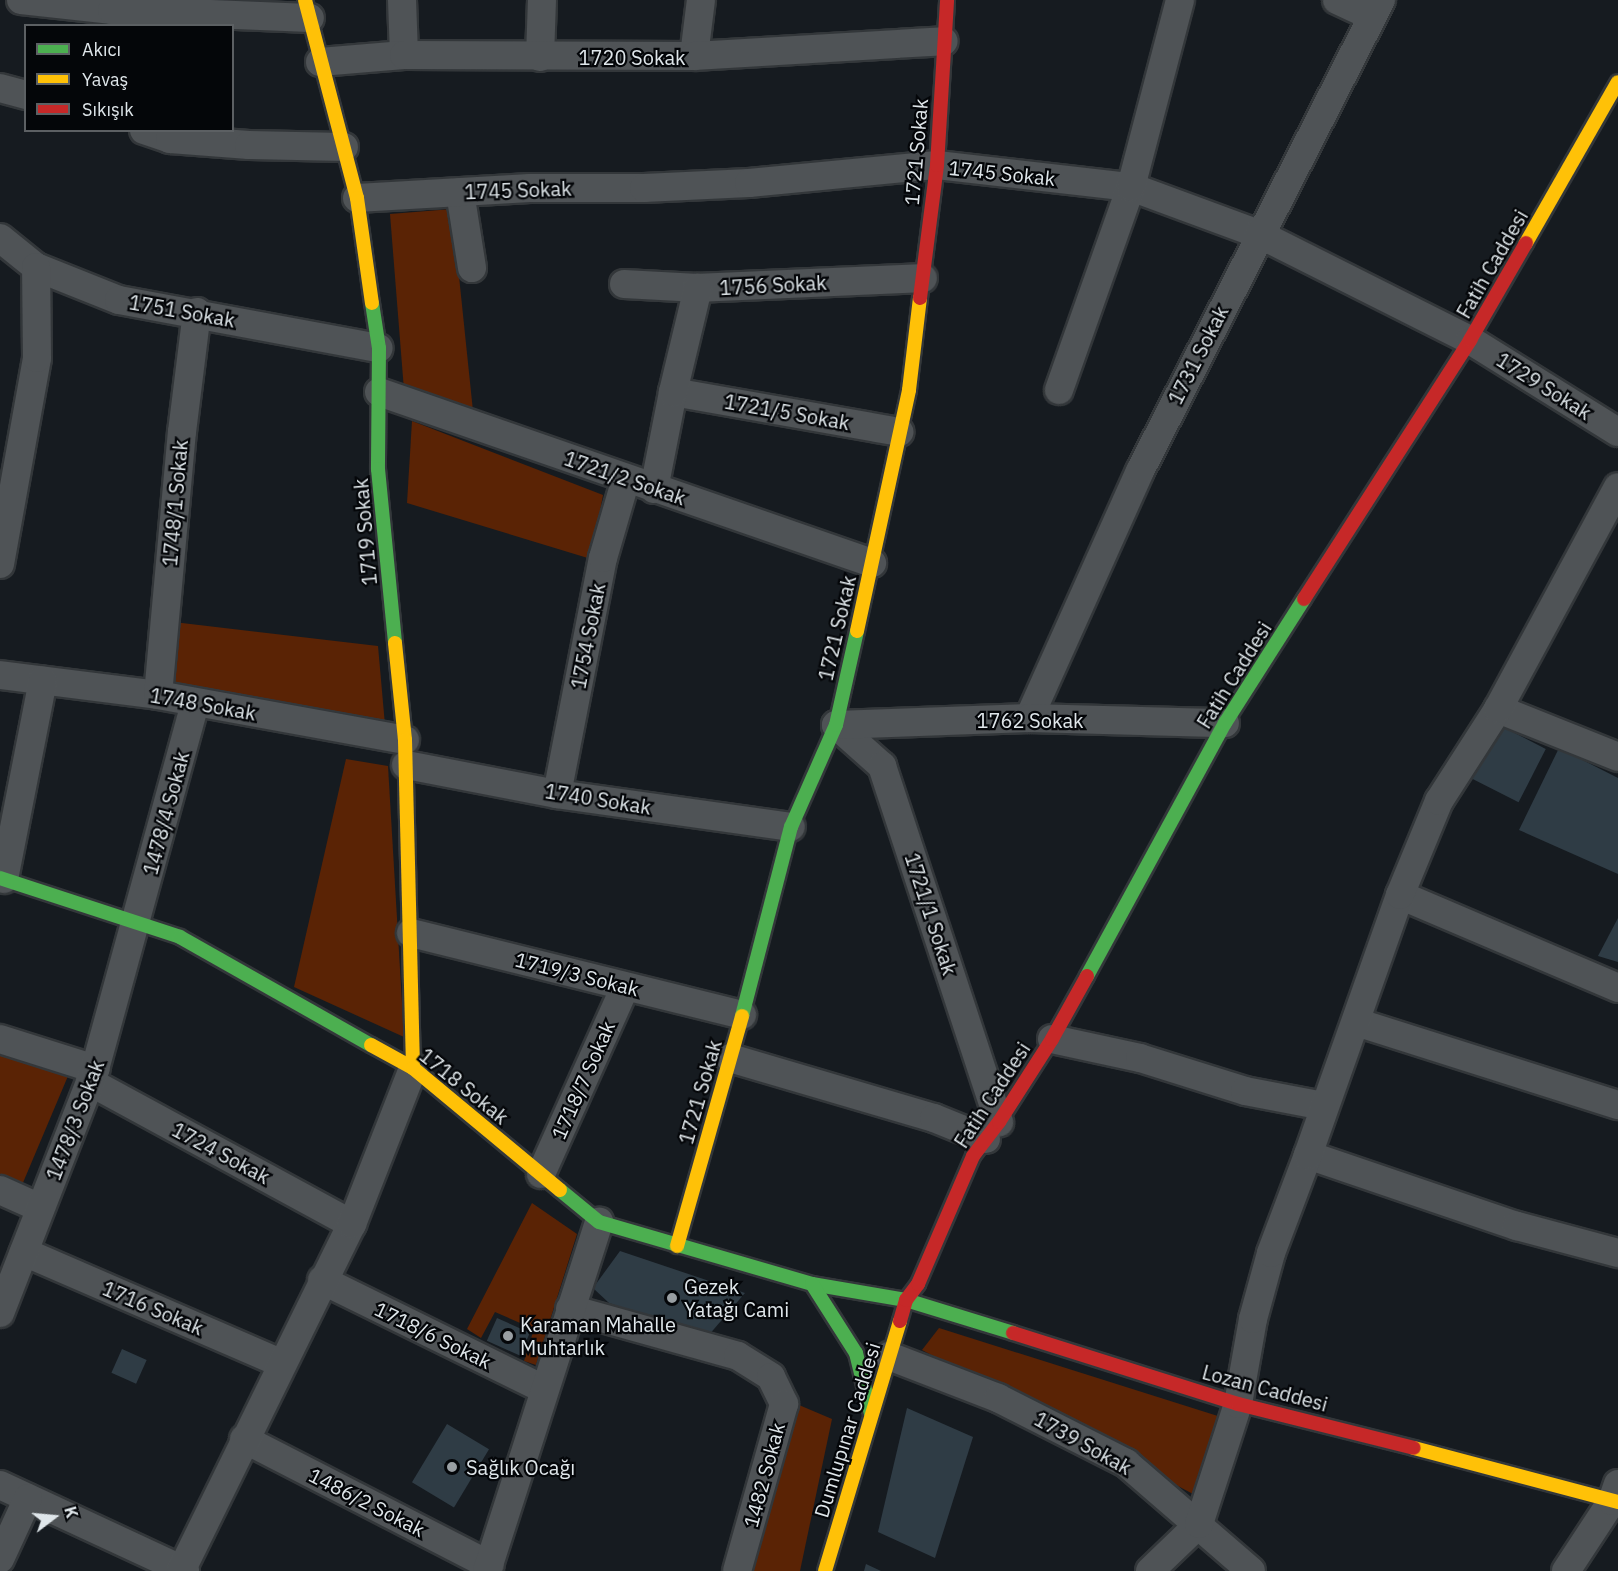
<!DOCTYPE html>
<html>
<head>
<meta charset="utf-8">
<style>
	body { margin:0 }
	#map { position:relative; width:1618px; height:1571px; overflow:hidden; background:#161b20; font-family:"IBM Plex Sans",sans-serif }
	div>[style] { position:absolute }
	.green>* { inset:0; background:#5a2305 }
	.building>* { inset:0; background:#2f3c45; transform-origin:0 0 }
	.roads { filter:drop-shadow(2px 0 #33373a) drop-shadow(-2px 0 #33373a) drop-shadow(0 2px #33373a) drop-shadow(0 -2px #33373a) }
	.street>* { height:28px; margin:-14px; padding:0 14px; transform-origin:14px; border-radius:14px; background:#4f5356 }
	.fast>* { height:14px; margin:-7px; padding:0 7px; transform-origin:7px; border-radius:7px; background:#4caf50 }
	.slow>* { height:14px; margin:-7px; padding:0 7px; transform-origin:7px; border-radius:7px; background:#ffc107 }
	.jam>* { height:14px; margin:-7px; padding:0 7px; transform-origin:7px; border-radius:7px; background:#c62828 }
	.dots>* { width:16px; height:16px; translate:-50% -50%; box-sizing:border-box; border:3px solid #040609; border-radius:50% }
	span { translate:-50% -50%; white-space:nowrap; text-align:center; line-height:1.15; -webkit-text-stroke:4.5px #040609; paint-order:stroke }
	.street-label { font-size:20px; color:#dfe6ea }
	.poi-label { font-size:20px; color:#dfe6ea }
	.left { translate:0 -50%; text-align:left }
	.legend { position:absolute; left:24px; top:24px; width:210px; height:108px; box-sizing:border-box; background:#040609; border:2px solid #5c6063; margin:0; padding:8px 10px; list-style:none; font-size:18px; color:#dfe6ea }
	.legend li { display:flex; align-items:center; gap:12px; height:30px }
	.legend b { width:30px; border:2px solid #5c6063 }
	.north { position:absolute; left:24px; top:1487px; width:60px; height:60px; -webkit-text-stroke:4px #040609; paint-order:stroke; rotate:74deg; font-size:16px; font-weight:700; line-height:24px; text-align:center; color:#dfe6ea }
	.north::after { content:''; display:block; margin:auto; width:21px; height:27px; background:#dfe6ea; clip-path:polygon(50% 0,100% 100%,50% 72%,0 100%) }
</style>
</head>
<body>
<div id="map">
	<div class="green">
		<i style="clip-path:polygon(452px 209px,473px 411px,404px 390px,390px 214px)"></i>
		<i style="clip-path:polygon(412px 421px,603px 495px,591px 559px,407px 503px)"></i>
		<i style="clip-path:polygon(165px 621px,378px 646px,385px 725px,168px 687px)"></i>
		<i style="clip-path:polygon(346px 759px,388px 766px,404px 1037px,294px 987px)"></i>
		<i style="clip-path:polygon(0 1055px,68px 1076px,22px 1185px,0 1175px)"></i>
		<i style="clip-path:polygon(532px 1203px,577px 1234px,536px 1365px,524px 1361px,534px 1329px,495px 1312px,481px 1338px,467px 1329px)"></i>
		<i style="clip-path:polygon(939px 1328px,1221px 1417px,1193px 1494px,922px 1350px)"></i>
		<i style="clip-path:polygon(799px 1405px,832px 1419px,800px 1571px,749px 1571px)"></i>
	</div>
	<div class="building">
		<i style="left:1495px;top:723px;width:57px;height:60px;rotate:27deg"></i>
		<i style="clip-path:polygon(1559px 748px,1618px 778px,1618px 874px,1519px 830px)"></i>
		<i style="clip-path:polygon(1618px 918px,1618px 962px,1598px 956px)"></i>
		<i style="clip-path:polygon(620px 1251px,745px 1293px,708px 1336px,609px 1303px,593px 1288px)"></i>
		<i style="left:497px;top:1318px;width:36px;height:25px;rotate:24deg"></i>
		<i style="left:122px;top:1349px;width:27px;height:26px;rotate:24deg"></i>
		<i style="clip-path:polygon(907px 1408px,973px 1437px,935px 1558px,878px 1532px)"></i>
		<i style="left:447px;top:1424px;width:49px;height:68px;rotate:31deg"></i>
		<i style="clip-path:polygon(866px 1564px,881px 1571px,864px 1571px)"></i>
	</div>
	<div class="roads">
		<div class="street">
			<i style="left:21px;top:0;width:92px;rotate:6.3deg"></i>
			<i style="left:112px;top:10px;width:198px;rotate:2.3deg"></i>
			<i style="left:402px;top:0;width:55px;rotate:87.9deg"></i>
			<i style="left:1337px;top:0;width:38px;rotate:25deg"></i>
			<i style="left:694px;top:56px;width:56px;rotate:-82.9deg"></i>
			<i style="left:540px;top:57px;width:57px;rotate:-88deg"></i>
			<i style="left:320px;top:62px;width:84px;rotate:-4.8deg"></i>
			<i style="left:404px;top:55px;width:290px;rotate:0.2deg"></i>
			<i style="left:694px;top:56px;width:250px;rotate:-3.4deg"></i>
			<i style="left:0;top:88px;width:27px;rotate:15deg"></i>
			<i style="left:144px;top:130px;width:28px;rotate:19deg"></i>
			<i style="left:170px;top:139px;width:79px;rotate:4.3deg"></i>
			<i style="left:249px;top:145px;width:95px;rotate:1.2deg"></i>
			<i style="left:460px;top:192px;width:77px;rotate:81deg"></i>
			<i style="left:357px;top:198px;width:173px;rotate:-3.3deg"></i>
			<i style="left:530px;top:188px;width:114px"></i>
			<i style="left:644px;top:188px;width:105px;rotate:-2.7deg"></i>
			<i style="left:749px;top:183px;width:189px;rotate:-5.5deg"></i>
			<i style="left:937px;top:165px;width:195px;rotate:6.5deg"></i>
			<i style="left:1131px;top:187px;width:136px;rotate:20.2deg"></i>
			<i style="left:1259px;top:234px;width:236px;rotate:26.7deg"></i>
			<i style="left:1470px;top:340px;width:174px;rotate:31.9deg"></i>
			<i style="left:0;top:238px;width:46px;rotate:38.9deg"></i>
			<i style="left:36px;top:267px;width:89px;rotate:21.7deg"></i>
			<i style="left:119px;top:300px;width:264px;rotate:10.5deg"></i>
			<i style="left:624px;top:284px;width:74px;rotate:3.1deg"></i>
			<i style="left:698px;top:288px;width:225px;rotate:-2.5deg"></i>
			<i style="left:1059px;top:390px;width:215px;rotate:-70.5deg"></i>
			<i style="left:1131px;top:187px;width:193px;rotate:-75.3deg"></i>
			<i style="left:379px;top:392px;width:522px;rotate:19.13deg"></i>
			<i style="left:673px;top:392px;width:230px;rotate:10deg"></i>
			<i style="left:654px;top:489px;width:99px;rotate:-78.9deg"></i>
			<i style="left:673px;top:392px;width:107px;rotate:-76.5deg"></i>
			<i style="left:0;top:564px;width:209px;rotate:-79.8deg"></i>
			<i style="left:37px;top:358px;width:91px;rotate:-90.6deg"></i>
			<i style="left:0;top:675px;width:159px;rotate:7.2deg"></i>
			<i style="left:158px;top:695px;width:251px;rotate:10.3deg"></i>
			<i style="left:158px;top:695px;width:264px;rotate:-84.8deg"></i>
			<i style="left:182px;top:432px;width:121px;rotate:-82.9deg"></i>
			<i style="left:1498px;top:709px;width:129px;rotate:21.8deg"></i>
			<i style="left:1029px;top:718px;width:271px;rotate:-65.8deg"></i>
			<i style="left:1140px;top:471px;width:529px;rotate:-62.9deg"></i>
			<i style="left:836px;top:725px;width:62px;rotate:41.7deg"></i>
			<i style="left:882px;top:766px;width:375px;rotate:71.8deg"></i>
			<i style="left:836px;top:725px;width:193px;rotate:-2.1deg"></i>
			<i style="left:1029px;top:718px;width:196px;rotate:1.5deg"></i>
			<i style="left:406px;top:765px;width:154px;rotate:10.9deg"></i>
			<i style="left:557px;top:794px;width:236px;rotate:8deg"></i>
			<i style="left:557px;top:794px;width:240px;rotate:-79deg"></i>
			<i style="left:603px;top:558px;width:82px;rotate:-73.8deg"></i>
			<i style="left:4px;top:879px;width:202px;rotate:-78.9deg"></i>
			<i style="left:1400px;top:895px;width:237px;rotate:23.1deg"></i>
			<i style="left:411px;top:933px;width:341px;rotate:13.9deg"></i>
			<i style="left:1356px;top:1022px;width:275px;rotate:17.6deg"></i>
			<i style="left:0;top:1039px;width:100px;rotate:17.5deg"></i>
			<i style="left:1052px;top:1039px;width:90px;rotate:12.2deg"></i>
			<i style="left:1140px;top:1058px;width:110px;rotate:17.4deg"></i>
			<i style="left:1245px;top:1091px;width:80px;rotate:10.8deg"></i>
			<i style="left:730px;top:1058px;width:213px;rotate:16.4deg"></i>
			<i style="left:934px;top:1118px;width:56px;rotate:22deg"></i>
			<i style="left:90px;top:1082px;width:298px;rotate:28.5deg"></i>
			<i style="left:1308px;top:1155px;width:221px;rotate:18.8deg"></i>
			<i style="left:1517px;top:1226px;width:105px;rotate:15deg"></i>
			<i style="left:541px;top:1174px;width:205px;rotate:-65.8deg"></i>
			<i style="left:0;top:1190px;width:44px;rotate:24.2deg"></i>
			<i style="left:24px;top:1252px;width:280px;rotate:23.4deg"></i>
			<i style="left:322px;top:1280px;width:247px;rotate:26.2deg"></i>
			<i style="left:570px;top:1309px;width:174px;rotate:15.6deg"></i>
			<i style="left:738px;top:1356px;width:39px;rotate:32deg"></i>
			<i style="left:771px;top:1377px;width:30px;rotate:64deg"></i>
			<i style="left:784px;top:1404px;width:173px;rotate:105.7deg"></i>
			<i style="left:0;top:1313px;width:262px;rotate:-68.7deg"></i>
			<i style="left:95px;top:1069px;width:379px;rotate:-74.7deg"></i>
			<i style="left:889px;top:1356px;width:117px;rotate:21.1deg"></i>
			<i style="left:998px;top:1398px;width:144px;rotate:26.9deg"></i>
			<i style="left:1126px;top:1463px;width:165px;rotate:40.8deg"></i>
			<i style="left:244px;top:1439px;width:276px;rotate:27.2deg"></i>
			<i style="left:0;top:1485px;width:204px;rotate:24.9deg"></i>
			<i style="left:0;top:1559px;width:67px;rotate:-65.3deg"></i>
			<i style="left:182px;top:1569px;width:385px;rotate:-63.8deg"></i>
			<i style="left:352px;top:1224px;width:168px;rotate:-68.6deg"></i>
			<i style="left:487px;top:1571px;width:367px;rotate:-72.2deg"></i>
			<i style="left:1150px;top:1571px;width:68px;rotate:-43.8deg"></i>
			<i style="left:1199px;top:1524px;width:126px;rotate:-72deg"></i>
			<i style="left:1238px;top:1404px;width:86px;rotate:-80deg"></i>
			<i style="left:1253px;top:1319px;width:68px;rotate:-74.7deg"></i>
			<i style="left:1271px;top:1253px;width:105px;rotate:-69.3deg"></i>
			<i style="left:1308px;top:1155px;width:276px;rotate:-70.5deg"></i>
			<i style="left:1400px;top:895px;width:102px;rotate:-67.5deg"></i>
			<i style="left:1439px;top:801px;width:109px;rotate:-57.3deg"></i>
			<i style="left:1498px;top:709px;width:252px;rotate:-61.6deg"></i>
			<i style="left:1566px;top:1571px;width:84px;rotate:-56.7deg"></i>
			<i style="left:1612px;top:1501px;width:18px;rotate:-71deg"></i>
		</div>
		<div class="fast">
			<i style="left:372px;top:303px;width:46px;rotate:81.2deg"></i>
			<i style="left:379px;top:348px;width:121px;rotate:90.5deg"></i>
			<i style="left:378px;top:469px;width:175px;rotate:84.4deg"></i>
			<i style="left:0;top:878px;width:189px;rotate:18.1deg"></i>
			<i style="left:180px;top:937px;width:219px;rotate:29.5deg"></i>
			<i style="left:1087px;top:976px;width:288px;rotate:-61.4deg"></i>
			<i style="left:1225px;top:723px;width:147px;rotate:-57.5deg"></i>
			<i style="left:742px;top:1016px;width:195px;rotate:-75.5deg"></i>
			<i style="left:791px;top:827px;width:111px;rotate:-66.2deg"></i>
			<i style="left:836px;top:725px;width:96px;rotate:-77.4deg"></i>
			<i style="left:560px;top:1190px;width:50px;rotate:39.4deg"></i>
			<i style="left:599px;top:1222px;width:222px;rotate:16.2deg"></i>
			<i style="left:812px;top:1284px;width:95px;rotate:9.7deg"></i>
			<i style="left:906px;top:1300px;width:112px;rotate:17.1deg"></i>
			<i style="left:812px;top:1284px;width:82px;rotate:57.5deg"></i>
			<i style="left:856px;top:1353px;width:63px;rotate:76.2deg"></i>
		</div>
		<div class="slow">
			<i style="left:305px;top:0;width:205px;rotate:75.3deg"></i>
			<i style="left:357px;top:198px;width:106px;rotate:81.9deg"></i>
			<i style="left:1526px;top:243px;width:185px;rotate:-60.3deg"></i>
			<i style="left:857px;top:631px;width:247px;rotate:-77.8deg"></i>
			<i style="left:909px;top:390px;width:93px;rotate:-83.2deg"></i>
			<i style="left:395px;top:643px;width:98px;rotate:84.1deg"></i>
			<i style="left:405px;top:740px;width:328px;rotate:88.6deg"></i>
			<i style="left:371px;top:1045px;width:48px;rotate:28.7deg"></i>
			<i style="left:413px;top:1068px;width:191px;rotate:39.7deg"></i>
			<i style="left:677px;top:1246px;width:239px;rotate:-74.2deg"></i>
			<i style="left:1414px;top:1448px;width:211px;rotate:14.8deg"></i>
			<i style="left:825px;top:1571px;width:261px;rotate:-73.3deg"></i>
		</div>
		<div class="jam">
			<i style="left:920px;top:298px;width:134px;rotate:-82.7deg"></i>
			<i style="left:937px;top:165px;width:165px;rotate:-86.5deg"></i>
			<i style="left:1304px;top:599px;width:308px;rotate:-57.3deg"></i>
			<i style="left:1470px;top:340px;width:112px;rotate:-60deg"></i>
			<i style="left:900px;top:1321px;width:22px;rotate:-74deg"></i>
			<i style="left:906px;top:1300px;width:20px;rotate:-53deg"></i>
			<i style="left:918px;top:1284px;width:139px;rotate:-66.7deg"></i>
			<i style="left:973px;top:1156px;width:43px;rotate:-52.6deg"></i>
			<i style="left:999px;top:1122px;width:98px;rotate:-57.4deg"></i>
			<i style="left:1052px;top:1039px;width:72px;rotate:-60.9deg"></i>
			<i style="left:1013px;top:1333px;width:236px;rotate:17.5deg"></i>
			<i style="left:1238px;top:1404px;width:181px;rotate:14deg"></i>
		</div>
	</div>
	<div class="dots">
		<i style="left:672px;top:1298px;background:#999fa3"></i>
		<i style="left:508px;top:1336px;background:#999fa3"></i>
		<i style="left:452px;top:1467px;background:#999fa3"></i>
	</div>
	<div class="street-label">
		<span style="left:632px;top:57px">1720 Sokak</span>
		<span style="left:916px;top:152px;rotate:-85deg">1721 Sokak</span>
		<span style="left:1002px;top:173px;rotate:6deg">1745 Sokak</span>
		<span style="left:518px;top:190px;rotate:-2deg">1745 Sokak</span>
		<span style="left:1492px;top:264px;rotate:-60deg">Fatih Caddesi</span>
		<span style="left:773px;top:285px;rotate:-3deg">1756 Sokak</span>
		<span style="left:182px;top:311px;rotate:10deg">1751 Sokak</span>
		<span style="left:1198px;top:355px;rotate:-63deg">1731 Sokak</span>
		<span style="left:1544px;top:386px;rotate:32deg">1729 Sokak</span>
		<span style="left:787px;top:412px;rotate:10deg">1721/5 Sokak</span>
		<span style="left:625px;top:478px;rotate:19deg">1721/2 Sokak</span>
		<span style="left:175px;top:503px;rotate:-85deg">1748/1 Sokak</span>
		<span style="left:365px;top:532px;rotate:-95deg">1719 Sokak</span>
		<span style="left:837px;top:628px;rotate:-77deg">1721 Sokak</span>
		<span style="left:588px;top:636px;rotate:-79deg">1754 Sokak</span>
		<span style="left:1234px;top:675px;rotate:-58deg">Fatih Caddesi</span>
		<span style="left:203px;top:704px;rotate:10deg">1748 Sokak</span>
		<span style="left:1030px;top:720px">1762 Sokak</span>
		<span style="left:598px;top:799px;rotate:9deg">1740 Sokak</span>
		<span style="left:166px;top:813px;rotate:-75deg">1478/4 Sokak</span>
		<span style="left:931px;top:914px;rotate:72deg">1721/1 Sokak</span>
		<span style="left:577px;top:974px;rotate:14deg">1719/3 Sokak</span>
		<span style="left:583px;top:1080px;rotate:-66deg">1718/7 Sokak</span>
		<span style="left:464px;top:1086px;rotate:39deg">1718 Sokak</span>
		<span style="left:700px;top:1092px;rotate:-74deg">1721 Sokak</span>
		<span style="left:992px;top:1095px;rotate:-57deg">Fatih Caddesi</span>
		<span style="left:75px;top:1120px;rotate:-69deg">1478/3 Sokak</span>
		<span style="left:221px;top:1153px;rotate:28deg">1724 Sokak</span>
		<span style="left:153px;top:1308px;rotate:23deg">1716 Sokak</span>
		<span style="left:433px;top:1335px;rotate:26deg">1718/6 Sokak</span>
		<span style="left:1265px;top:1388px;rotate:15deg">Lozan Caddesi</span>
		<span style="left:847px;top:1430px;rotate:-73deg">Dumlupınar Caddesi</span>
		<span style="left:1083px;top:1443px;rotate:29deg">1739 Sokak</span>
		<span style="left:764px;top:1475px;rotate:-75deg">1482 Sokak</span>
		<span style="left:367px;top:1502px;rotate:27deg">1486/2 Sokak</span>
	</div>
	<div class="poi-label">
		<span class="left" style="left:684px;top:1298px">Gezek<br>Yatağı Cami</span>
		<span class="left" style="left:520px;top:1336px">Karaman Mahalle<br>Muhtarlık</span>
		<span class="left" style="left:466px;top:1467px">Sağlık Ocağı</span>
	</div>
	<ul class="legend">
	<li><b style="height:8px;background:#4caf50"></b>Akıcı</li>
	<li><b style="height:8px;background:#ffc107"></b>Yavaş</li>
	<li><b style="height:8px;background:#c62828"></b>Sıkışık</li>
	</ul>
	<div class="north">K</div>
</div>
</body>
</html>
